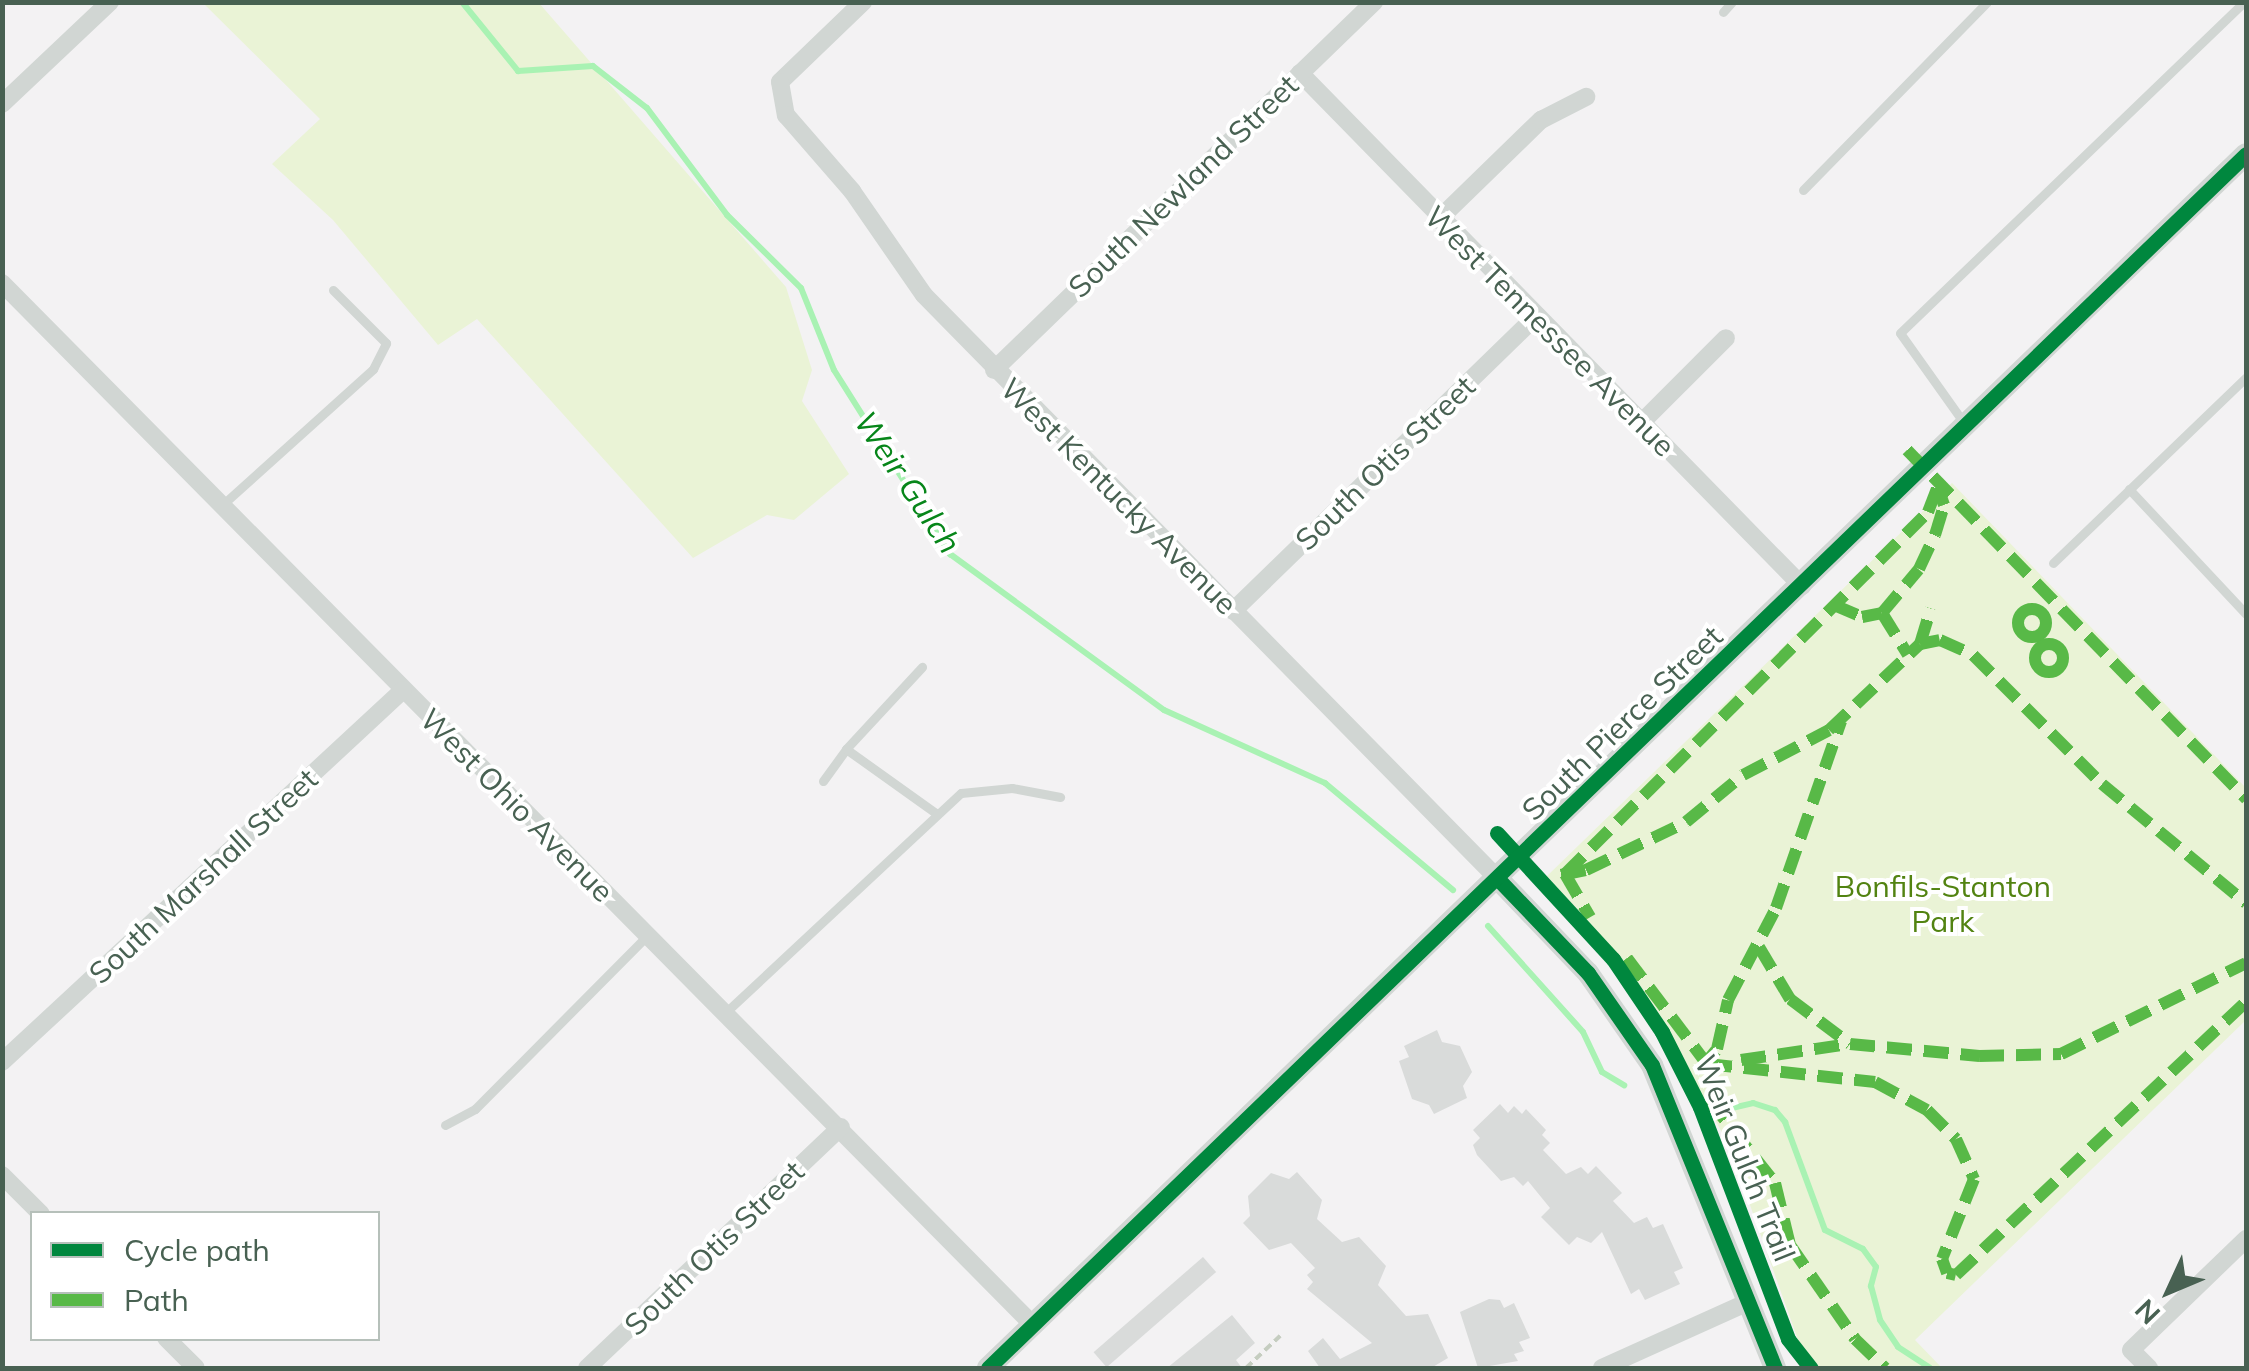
<!DOCTYPE html>
<html>
<head>
<meta charset="utf-8">
<style>
	body { margin:0 }
	#map { position:relative; width:2249px; height:1371px; overflow:hidden; background:#f3f2f3; font-family:Mulish,sans-serif }
	div>[style] { position:absolute }
	.green>* { inset:0; background:#eaf3d6 }
	.stream>* { height:6px; margin:-3px; padding:0 3px; transform-origin:3px; border-radius:3px; background:#a9f2b3 }
	.building>* { inset:0; background:#d9dbda; transform-origin:0 0 }
	.path>* { height:4px; margin-top:-2px; transform-origin:0; background:repeating-linear-gradient(90deg,#c5cdc0 0 8px,transparent 0 13px) }
	.service>* { height:9px; margin:-4.5px; padding:0 4.5px; transform-origin:4.5px; border-radius:4.5px; background:#d1d6d3 }
	.minor>* { height:18px; margin:-9px; padding:0 9px; transform-origin:9px; border-radius:9px; background:#d1d6d3 }
	.tertiary>* { height:22px; margin:-11px; padding:0 11px; transform-origin:11px; border-radius:11px; background:#d1d6d3 }
	.quiet>* { height:12px; margin-top:-6px; transform-origin:0; background:repeating-linear-gradient(90deg,#58b947 0 25px,transparent 0 37px) }
	.quiet>.ring { margin:-6px; padding:0; box-sizing:content-box; background:none; border:12px solid #58b947; border-radius:50% }
	.cycleway>* { height:15px; margin:-7.5px; padding:0 7.5px; transform-origin:7.5px; border-radius:7.5px; background:#00873e }
	span { translate:-50% -50%; white-space:nowrap; text-align:center; line-height:1.15; -webkit-text-stroke:8px #fff; paint-order:stroke }
	.street-label { font-size:30px; color:#486152 }
	.park-label { font-size:30px; color:#528311 }
	.water-label { font-size:32px; color:#07861a; font-style:italic }
	.frame { position:absolute; inset:0; border:5px solid #486152; pointer-events:none }
	.legend { position:absolute; left:30px; top:1211px; width:350px; height:130px; box-sizing:border-box; background:#fff; border:2px solid #b6c0ba; margin:0; padding:12px 18px; list-style:none; font-size:30px; color:#486152 }
	.legend li { display:flex; align-items:center; gap:20px; height:50px }
	.legend b { width:50px; border:2px solid #b6c0ba }
	.north { position:absolute; left:2119px; top:1241px; width:100px; height:100px; -webkit-text-stroke:8px #fff; paint-order:stroke; rotate:226deg; font-size:28px; font-weight:700; line-height:40px; text-align:center; color:#486152 }
	.north::after { content:''; display:block; margin:auto; width:35px; height:45px; background:#486152; clip-path:polygon(50% 0,100% 100%,50% 72%,0 100%) }
</style>
</head>
<body>
<div id="map">
	<div class="green">
		<i style="clip-path:polygon(203px 3px,539px 3px,786px 287px,812px 370px,802px 401px,849px 474px,794px 520px,767px 515px,693px 558px,477px 319px,438px 345px,333px 220px,272px 164px,320px 119px)"></i>
		<i style="clip-path:polygon(1952px 483px,2246px 788px,2246px 1020px,1915px 1340px,1942px 1368px,1808px 1368px,1729px 1146px,1680px 1053px,1607px 943px,1547px 876px)"></i>
	</div>
	<div class="stream">
		<i style="left:462px;top:2px;width:89px;rotate:50.9deg"></i>
		<i style="left:518px;top:71px;width:75px;rotate:-3.8deg"></i>
		<i style="left:593px;top:66px;width:68px;rotate:37.9deg"></i>
		<i style="left:647px;top:108px;width:134px;rotate:53.2deg"></i>
		<i style="left:727px;top:215px;width:104px;rotate:44.6deg"></i>
		<i style="left:801px;top:288px;width:88px;rotate:68.1deg"></i>
		<i style="left:834px;top:370px;width:218px;rotate:57.8deg"></i>
		<i style="left:950px;top:554px;width:265px;rotate:36.1deg"></i>
		<i style="left:1164px;top:710px;width:177px;rotate:24.4deg"></i>
		<i style="left:1325px;top:783px;width:167px;rotate:39.9deg"></i>
		<i style="left:1488px;top:926px;width:142px;rotate:48.1deg"></i>
		<i style="left:1583px;top:1032px;width:44px;rotate:64.6deg"></i>
		<i style="left:1602px;top:1072px;width:26px;rotate:31deg"></i>
		<i style="left:1719px;top:1111px;width:35px;rotate:-13deg"></i>
		<i style="left:1753px;top:1103px;width:23px;rotate:18deg"></i>
		<i style="left:1775px;top:1110px;width:16px;rotate:50deg"></i>
		<i style="left:1785px;top:1122px;width:115px;rotate:69.7deg"></i>
		<i style="left:1825px;top:1230px;width:42px;rotate:26.6deg"></i>
		<i style="left:1863px;top:1249px;width:22px;rotate:54deg"></i>
		<i style="left:1876px;top:1267px;width:20px;rotate:105deg"></i>
		<i style="left:1871px;top:1286px;width:35px;rotate:75deg"></i>
		<i style="left:1880px;top:1320px;width:32px;rotate:56deg"></i>
		<i style="left:1898px;top:1347px;width:38px;rotate:33deg"></i>
	</div>
	<div class="building">
		<i style="clip-path:polygon(1437px 1030px,1442px 1042px,1460px 1046px,1472px 1072px,1463px 1086px,1467px 1098px,1434px 1114px,1429px 1105px,1412px 1099px,1399px 1061px,1409px 1057px,1404px 1046px)"></i>
		<i style="clip-path:polygon(1500px 1104px,1508px 1113px,1514px 1106px,1522px 1114px,1526px 1109px,1546px 1130px,1542px 1135px,1550px 1143px,1543px 1150px,1566px 1174px,1581px 1167px,1588px 1174px,1596px 1166px,1622px 1193px,1613px 1201px,1634px 1223px,1647px 1217px,1653px 1228px,1663px 1224px,1683px 1268px,1674px 1272px,1680px 1284px,1645px 1300px,1639px 1289px,1631px 1294px,1602px 1232px,1591px 1243px,1577px 1237px,1569px 1245px,1541px 1217px,1550px 1208px,1528px 1181px,1523px 1186px,1514px 1177px,1501px 1181px,1477px 1155px,1473px 1145px,1480px 1138px,1473px 1130px)"></i>
		<i style="clip-path:polygon(1297px 1172px,1322px 1200px,1317px 1219px,1342px 1242px,1359px 1237px,1386px 1266px,1378px 1285px,1406px 1316px,1428px 1314px,1448px 1358px,1431px 1368px,1320px 1368px,1308px 1351px,1323px 1338px,1340px 1359px,1372px 1343px,1307px 1289px,1313px 1282px,1307px 1275px,1315px 1268px,1291px 1243px,1269px 1250px,1243px 1223px,1250px 1216px,1248px 1196px,1271px 1173px,1289px 1179px)"></i>
		<i style="left:1203px;top:1257px;width:20px;height:145px;rotate:49deg"></i>
		<i style="clip-path:polygon(1489px 1299px,1500px 1300px,1504px 1308px,1514px 1303px,1530px 1338px,1519px 1342px,1524px 1351px,1514px 1354px,1518px 1361px,1478px 1368px,1460px 1312px)"></i>
		<i style="clip-path:polygon(1232px 1315px,1255px 1343px,1236px 1360px,1242px 1368px,1167px 1368px)"></i>
	</div>
	<div class="path">
		<i style="left:1246px;top:1368px;width:47px;rotate:-43.3deg"></i>
	</div>
	<div class="service">
		<i style="left:1723px;top:12px;width:13px;rotate:-48deg"></i>
		<i style="left:1803px;top:190px;width:263px;rotate:-45.6deg"></i>
		<i style="left:1964px;top:423px;width:110px;rotate:-125.4deg"></i>
		<i style="left:1900px;top:333px;width:477px;rotate:-43.9deg"></i>
		<i style="left:2129px;top:489px;width:171px;rotate:46.9deg"></i>
		<i style="left:221px;top:506px;width:205px;rotate:-42deg"></i>
		<i style="left:373px;top:369px;width:29px;rotate:-63deg"></i>
		<i style="left:386px;top:343px;width:75px;rotate:-135deg"></i>
		<i style="left:2053px;top:563px;width:268px;rotate:-43.9deg"></i>
		<i style="left:846px;top:749px;width:112px;rotate:-47.2deg"></i>
		<i style="left:823px;top:781px;width:39px;rotate:-54deg"></i>
		<i style="left:846px;top:749px;width:112px;rotate:35.5deg"></i>
		<i style="left:726px;top:1012px;width:321px;rotate:-43deg"></i>
		<i style="left:961px;top:793px;width:51px;rotate:-5.6deg"></i>
		<i style="left:1012px;top:788px;width:49px;rotate:10.6deg"></i>
		<i style="left:445px;top:1125px;width:34px;rotate:-28deg"></i>
		<i style="left:475px;top:1109px;width:245px;rotate:-45.2deg"></i>
	</div>
	<div class="minor">
		<i style="left:863px;top:2px;width:115px;rotate:136.1deg"></i>
		<i style="left:780px;top:82px;width:34px;rotate:80deg"></i>
		<i style="left:786px;top:115px;width:101px;rotate:49deg"></i>
		<i style="left:852px;top:191px;width:126px;rotate:55.3deg"></i>
		<i style="left:924px;top:295px;width:820px;rotate:45.49deg"></i>
		<i style="left:1300px;top:73px;width:718px;rotate:45.62deg"></i>
		<i style="left:2px;top:104px;width:149px;rotate:-43.4deg"></i>
		<i style="left:1438px;top:220px;width:144px;rotate:-44.2deg"></i>
		<i style="left:1541px;top:120px;width:51px;rotate:-27.1deg"></i>
		<i style="left:2px;top:283px;width:1466px;rotate:45.3deg"></i>
		<i style="left:994px;top:370px;width:529px;rotate:-44.08deg"></i>
		<i style="left:1641px;top:423px;width:120px;rotate:-45deg"></i>
		<i style="left:1233px;top:611px;width:424px;rotate:-44.2deg"></i>
		<i style="left:2px;top:1062px;width:547px;rotate:-42.85deg"></i>
		<i style="left:2px;top:1175px;width:55px;rotate:45deg"></i>
		<i style="left:166px;top:1338px;width:42px;rotate:45deg"></i>
		<i style="left:587px;top:1368px;width:350px;rotate:-43.5deg"></i>
		<i style="left:1602px;top:1368px;width:158px;rotate:-24.3deg"></i>
		<i style="left:2149px;top:1368px;width:25px;rotate:-135deg"></i>
		<i style="left:2131px;top:1350px;width:160px;rotate:-44deg"></i>
	</div>
	<div class="tertiary">
		<i style="left:1499px;top:880px;width:129px;rotate:46.3deg"></i>
		<i style="left:1588px;top:973px;width:112px;rotate:55.2deg"></i>
		<i style="left:1652px;top:1065px;width:327px;rotate:67.9deg"></i>
		<i style="left:988px;top:1368px;width:1748px;rotate:-43.98deg"></i>
	</div>
	<div class="quiet">
		<i style="left:1907px;top:450px;width:487px;rotate:45.8deg"></i>
		<i style="left:1834px;top:605px;width:30px;rotate:23deg"></i>
		<i style="left:1862px;top:617px;width:20px;rotate:-11deg"></i>
		<i style="left:1882px;top:613px;width:57px;rotate:-49.9deg"></i>
		<i style="left:1919px;top:569px;width:38px;rotate:-65deg"></i>
		<i style="left:1935px;top:535px;width:31px;rotate:-73deg"></i>
		<i style="left:1944px;top:505px;width:18px;rotate:-109deg"></i>
		<i class="ring" style="left:2018px;top:609px;width:16px;height:16px"></i>
		<i style="left:1882px;top:613px;width:49px;rotate:58.2deg"></i>
		<i style="left:1920px;top:644px;width:20px;rotate:-11deg"></i>
		<i style="left:1940px;top:640px;width:36px;rotate:24deg"></i>
		<i style="left:1973px;top:655px;width:182px;rotate:45deg"></i>
		<i style="left:2102px;top:784px;width:187px;rotate:39.6deg"></i>
		<i class="ring" style="left:2035px;top:644px;width:16px;height:16px"></i>
		<i style="left:1565px;top:874px;width:50px;rotate:59.8deg"></i>
		<i style="left:1565px;top:874px;width:513px;rotate:-44.92deg"></i>
		<i style="left:1928px;top:512px;width:28px;rotate:-69deg"></i>
		<i style="left:1561px;top:875px;width:25px;rotate:-11deg"></i>
		<i style="left:1586px;top:870px;width:111px;rotate:-25.6deg"></i>
		<i style="left:1686px;top:822px;width:74px;rotate:-39.5deg"></i>
		<i style="left:1743px;top:775px;width:97px;rotate:-27.6deg"></i>
		<i style="left:1829px;top:730px;width:125px;rotate:-43.4deg"></i>
		<i style="left:1920px;top:644px;width:37px;rotate:-73deg"></i>
		<i style="left:1759px;top:947px;width:61px;rotate:59.2deg"></i>
		<i style="left:1790px;top:999px;width:75px;rotate:36.9deg"></i>
		<i style="left:1627px;top:958px;width:133px;rotate:53deg"></i>
		<i style="left:1707px;top:1064px;width:169px;rotate:6.1deg"></i>
		<i style="left:1875px;top:1082px;width:59px;rotate:28.3deg"></i>
		<i style="left:1927px;top:1110px;width:41px;rotate:45deg"></i>
		<i style="left:1956px;top:1139px;width:44px;rotate:65.8deg"></i>
		<i style="left:1974px;top:1179px;width:86px;rotate:111.8deg"></i>
		<i style="left:1942px;top:1259px;width:15px;rotate:70deg"></i>
		<i style="left:1947px;top:1273px;width:9px;rotate:13deg"></i>
		<i style="left:1956px;top:1275px;width:398px;rotate:-43.3deg"></i>
		<i style="left:1741px;top:1060px;width:110px;rotate:-8.4deg"></i>
		<i style="left:1850px;top:1044px;width:130px;rotate:5.3deg"></i>
		<i style="left:1979px;top:1056px;width:82px;rotate:-1.4deg"></i>
		<i style="left:2061px;top:1054px;width:206px;rotate:-26.2deg"></i>
		<i style="left:1700px;top:1070px;width:27px;rotate:-51deg"></i>
		<i style="left:1717px;top:1049px;width:50px;rotate:-77.3deg"></i>
		<i style="left:1728px;top:1000px;width:104px;rotate:-62.4deg"></i>
		<i style="left:1776px;top:908px;width:198px;rotate:-70.8deg"></i>
		<i style="left:1709px;top:1100px;width:106px;rotate:51.5deg"></i>
		<i style="left:1775px;top:1183px;width:64px;rotate:76.4deg"></i>
		<i style="left:1790px;top:1245px;width:114px;rotate:55.3deg"></i>
		<i style="left:1855px;top:1339px;width:42px;rotate:44deg"></i>
	</div>
	<div class="cycleway">
		<i style="left:1497px;top:833px;width:171px;rotate:47.4deg"></i>
		<i style="left:1613px;top:959px;width:88px;rotate:56.1deg"></i>
		<i style="left:1662px;top:1032px;width:84px;rotate:63.1deg"></i>
		<i style="left:1700px;top:1107px;width:248px;rotate:69.2deg"></i>
		<i style="left:1788px;top:1339px;width:37px;rotate:52deg"></i>
		<i style="left:1499px;top:880px;width:129px;rotate:46.3deg"></i>
		<i style="left:1588px;top:973px;width:112px;rotate:55.2deg"></i>
		<i style="left:1652px;top:1065px;width:327px;rotate:67.9deg"></i>
		<i style="left:988px;top:1368px;width:1748px;rotate:-43.98deg"></i>
	</div>
	<div class="street-label">
		<span style="left:1183px;top:186px;rotate:-44deg">South Newland Street</span>
		<span style="left:1550px;top:331px;rotate:45deg">West Tennessee Avenue</span>
		<span style="left:1385px;top:463px;rotate:-44deg">South Otis Street</span>
		<span style="left:1119px;top:496px;rotate:45deg">West Kentucky Avenue</span>
		<span style="left:1622px;top:723px;rotate:-44deg">South Pierce Street</span>
		<span style="left:517px;top:805px;rotate:45deg">West Ohio Avenue</span>
		<span style="left:203px;top:876px;rotate:-43deg">South Marshall Street</span>
		<span style="left:1745px;top:1158px;rotate:68deg">Weir Gulch Trail</span>
		<span style="left:714px;top:1248px;rotate:-44deg">South Otis Street</span>
	</div>
	<div class="park-label">
		<span style="left:1943px;top:903px">Bonfils-Stanton<br>Park</span>
	</div>
	<div class="water-label">
		<span style="left:908px;top:482px;rotate:56deg">Weir Gulch</span>
	</div>
	<div class="frame"></div>
	<ul class="legend">
	<li><b style="height:12px;background:#00873e"></b>Cycle path</li>
	<li><b style="height:12px;background:#58b947"></b>Path</li>
	</ul>
	<div class="north">N</div>
</div>
</body>
</html>
